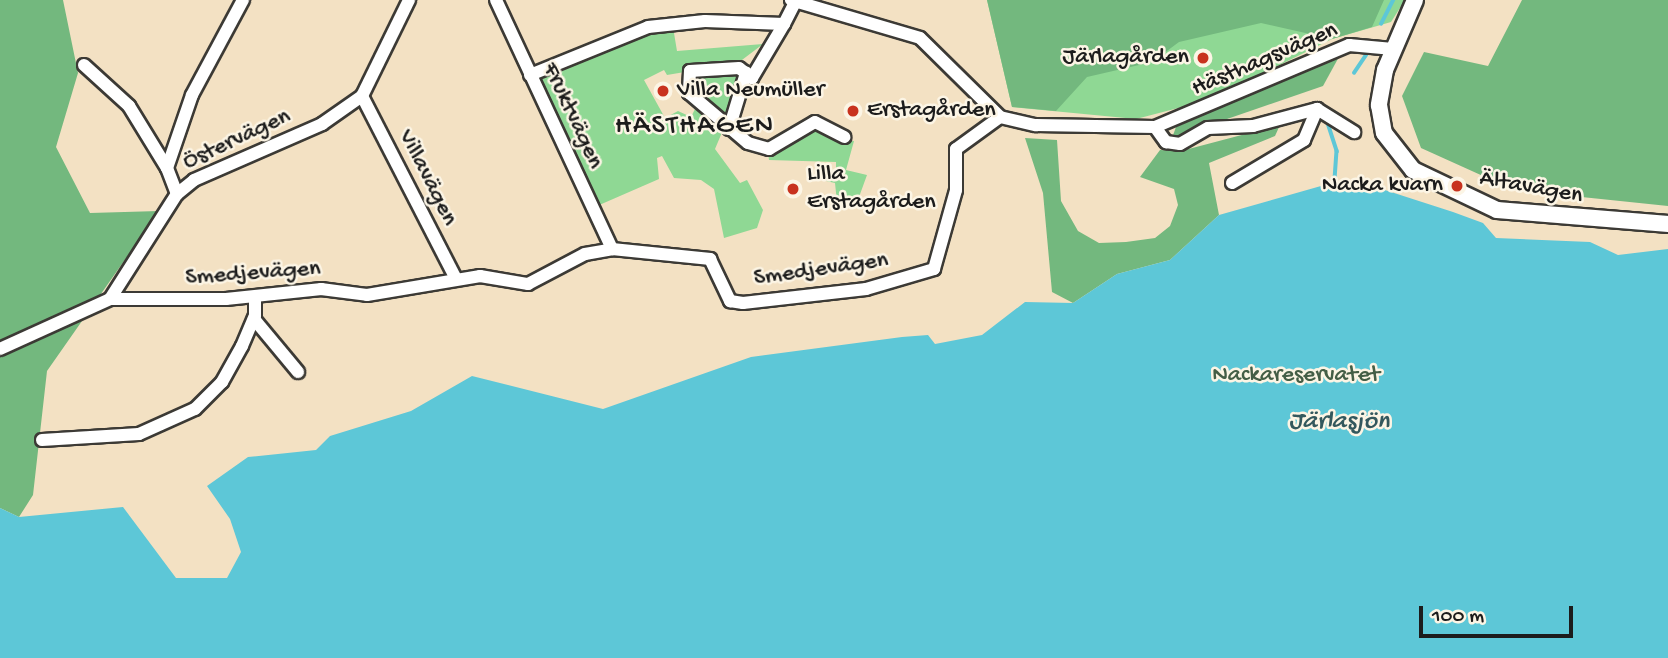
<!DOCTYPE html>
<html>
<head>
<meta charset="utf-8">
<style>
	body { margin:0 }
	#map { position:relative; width:1668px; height:658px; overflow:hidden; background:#f3e1c3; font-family:"Gochi Hand",sans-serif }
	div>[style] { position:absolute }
	.green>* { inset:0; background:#8fd894 }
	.forest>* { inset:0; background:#73b87e }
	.water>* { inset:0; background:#5dc7d7 }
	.stream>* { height:3.5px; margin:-1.75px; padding:0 1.75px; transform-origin:1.75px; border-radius:1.75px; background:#5dc7d7 }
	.roads { filter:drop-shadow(2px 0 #3c3a35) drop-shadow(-2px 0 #3c3a35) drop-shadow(0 2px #3c3a35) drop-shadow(0 -2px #3c3a35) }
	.minor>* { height:12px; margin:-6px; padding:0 6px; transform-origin:6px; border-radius:6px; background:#fff }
	.secondary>* { height:16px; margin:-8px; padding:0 8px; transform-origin:8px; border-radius:8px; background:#fff }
	.dots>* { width:19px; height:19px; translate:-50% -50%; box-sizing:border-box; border:4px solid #fcf5e5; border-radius:50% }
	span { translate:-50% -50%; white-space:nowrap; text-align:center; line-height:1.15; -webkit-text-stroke:5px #fcf5e5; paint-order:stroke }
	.poi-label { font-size:24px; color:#1c1c1c }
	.right { translate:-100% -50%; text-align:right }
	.left { translate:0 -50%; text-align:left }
	.street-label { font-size:24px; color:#1c1c1c }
	.park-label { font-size:24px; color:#445e46 }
	.water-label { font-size:26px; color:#33585d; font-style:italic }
	.quarter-label { font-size:28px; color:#1c1c1c; letter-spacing:2px }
	.scale { position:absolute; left:1419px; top:606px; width:154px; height:32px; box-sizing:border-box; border:4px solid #1c1c1c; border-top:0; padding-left:9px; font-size:21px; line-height:24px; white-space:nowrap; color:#1c1c1c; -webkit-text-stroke:5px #fcf5e5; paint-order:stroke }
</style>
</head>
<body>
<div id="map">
	<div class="green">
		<i style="clip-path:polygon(987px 0,1405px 0,1391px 22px,1332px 39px,1209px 100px,1136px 119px,1012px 107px)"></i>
		<i style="clip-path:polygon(673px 27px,677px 51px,763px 44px,738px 63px,667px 75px,664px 70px,644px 80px,665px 118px,678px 111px,691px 117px,695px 109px,723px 130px,715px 149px,740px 183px,747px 180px,763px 210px,757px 228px,724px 238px,714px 189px,701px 180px,674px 178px,662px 156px,657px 158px,659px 179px,597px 206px,540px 80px,616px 41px)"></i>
		<i style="clip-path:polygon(738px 71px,726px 119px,694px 95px,691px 76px)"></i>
		<i style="clip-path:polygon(811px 125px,836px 136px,836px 142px,854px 141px,846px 170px,867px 175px,859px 197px,838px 212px,835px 183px,822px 180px,836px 179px,836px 162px,769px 160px,768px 153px)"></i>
	</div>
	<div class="forest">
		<i style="clip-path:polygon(0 0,63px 0,78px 73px,56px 147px,90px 213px,159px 211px,47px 371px,33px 495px,19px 517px,0 508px)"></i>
		<i style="clip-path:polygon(987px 0,1384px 0,1372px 27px,1332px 39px,1261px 23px,1179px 42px,1152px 62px,1087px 77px,1056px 111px,1012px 107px)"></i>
		<i style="clip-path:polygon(1522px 0,1668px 0,1668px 206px,1514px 190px,1421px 148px,1402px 96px,1424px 52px,1488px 66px)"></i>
		<i style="clip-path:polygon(1340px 55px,1323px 86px,1172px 138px,1176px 127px)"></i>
		<i style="clip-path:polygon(1280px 125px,1275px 136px,1209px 163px,1219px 215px,1170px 260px,1117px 274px,1073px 303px,1052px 292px,1043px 193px,1025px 138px,1057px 140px,1061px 201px,1078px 231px,1099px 243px,1126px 242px,1155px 238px,1170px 226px,1178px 205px,1174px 189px,1140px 177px,1160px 150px,1181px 151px)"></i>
	</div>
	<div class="water">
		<i style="clip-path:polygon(1335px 182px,1360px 182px,1453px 212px,1483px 223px,1496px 238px,1590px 242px,1618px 255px,1668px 249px,1668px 658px,0 658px,0 508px,19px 517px,123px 507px,176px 578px,227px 578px,241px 552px,230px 519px,207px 486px,248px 457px,316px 450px,330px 436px,411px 411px,472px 376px,603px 409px,751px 357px,902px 337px,928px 335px,935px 344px,982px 335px,1025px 302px,1073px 303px,1117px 274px,1170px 260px,1219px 215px)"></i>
	</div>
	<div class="stream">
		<i style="left:1381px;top:24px;width:27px;rotate:-63deg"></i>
		<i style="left:1354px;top:73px;width:22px;rotate:-56deg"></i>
		<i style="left:1327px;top:120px;width:33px;rotate:72deg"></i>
		<i style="left:1337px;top:151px;width:31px;rotate:94deg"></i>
	</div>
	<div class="roads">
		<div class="minor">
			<i style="left:496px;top:0;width:275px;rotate:65deg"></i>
			<i style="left:791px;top:0;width:134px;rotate:16.4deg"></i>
			<i style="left:920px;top:38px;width:112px;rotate:44.6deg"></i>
			<i style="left:1000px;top:117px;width:37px;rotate:13deg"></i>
			<i style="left:1036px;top:125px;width:119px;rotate:1deg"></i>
			<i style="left:1155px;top:127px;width:211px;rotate:-22.9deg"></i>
			<i style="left:1349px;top:45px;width:44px;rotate:5.2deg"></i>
			<i style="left:784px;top:24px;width:63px;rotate:120.7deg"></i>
			<i style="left:752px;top:78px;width:16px;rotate:-142deg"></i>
			<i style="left:739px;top:68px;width:49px;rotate:176.5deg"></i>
			<i style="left:690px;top:71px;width:22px;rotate:93deg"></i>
			<i style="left:689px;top:93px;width:77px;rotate:40.3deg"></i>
			<i style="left:748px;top:143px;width:22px;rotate:16deg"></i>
			<i style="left:769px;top:149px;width:53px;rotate:-30.4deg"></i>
			<i style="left:815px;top:122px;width:33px;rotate:27deg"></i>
			<i style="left:84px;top:65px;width:61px;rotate:42.3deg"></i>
			<i style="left:129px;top:106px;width:73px;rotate:58.5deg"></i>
			<i style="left:530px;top:75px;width:127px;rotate:-22.1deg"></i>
			<i style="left:648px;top:27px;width:57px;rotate:-6deg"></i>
			<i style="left:705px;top:21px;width:79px;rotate:2.2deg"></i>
			<i style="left:784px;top:24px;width:25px;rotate:-63deg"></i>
			<i style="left:362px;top:96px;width:206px;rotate:62.8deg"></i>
			<i style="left:1155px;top:127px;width:19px;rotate:54deg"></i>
			<i style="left:1166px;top:142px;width:14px;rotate:8deg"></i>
			<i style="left:1180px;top:144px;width:32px;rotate:-30deg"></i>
			<i style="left:1208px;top:128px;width:45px;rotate:-2.5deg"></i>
			<i style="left:1253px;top:126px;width:66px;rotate:-14.9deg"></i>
			<i style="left:1317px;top:109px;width:44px;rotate:31.9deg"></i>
			<i style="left:729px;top:129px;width:59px;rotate:-73.1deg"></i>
			<i style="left:1232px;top:183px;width:84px;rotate:-30.8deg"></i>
			<i style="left:1304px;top:140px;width:34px;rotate:-67deg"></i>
			<i style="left:177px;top:194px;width:28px;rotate:-111deg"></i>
			<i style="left:167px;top:168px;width:77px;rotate:-71.1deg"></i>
			<i style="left:192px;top:95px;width:108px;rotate:-61.8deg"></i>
			<i style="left:110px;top:299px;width:116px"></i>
			<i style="left:226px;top:299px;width:96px;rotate:-6deg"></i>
			<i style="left:321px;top:289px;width:46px;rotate:7.4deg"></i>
			<i style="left:367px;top:295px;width:115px;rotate:-9.5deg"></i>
			<i style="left:480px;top:276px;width:49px;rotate:9.5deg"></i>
			<i style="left:528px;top:284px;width:64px;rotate:-27.8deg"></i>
			<i style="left:585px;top:254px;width:27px;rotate:-10deg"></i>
			<i style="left:612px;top:249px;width:99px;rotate:5.8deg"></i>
			<i style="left:710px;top:259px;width:47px;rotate:64.5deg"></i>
			<i style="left:730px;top:301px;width:13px;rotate:9deg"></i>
			<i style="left:743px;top:303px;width:124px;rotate:-6.5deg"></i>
			<i style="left:866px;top:289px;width:71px;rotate:-16.4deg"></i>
			<i style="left:934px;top:269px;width:82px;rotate:-74.4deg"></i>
			<i style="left:956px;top:190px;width:41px;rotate:-90deg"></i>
			<i style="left:956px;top:149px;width:54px;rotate:-36deg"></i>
			<i style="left:254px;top:319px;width:69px;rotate:50.3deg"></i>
			<i style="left:0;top:349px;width:121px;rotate:-24.4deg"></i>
			<i style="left:110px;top:299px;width:125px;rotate:-57.5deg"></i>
			<i style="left:177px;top:194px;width:22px;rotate:-39deg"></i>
			<i style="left:194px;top:180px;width:140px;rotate:-23.6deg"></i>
			<i style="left:322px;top:124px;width:49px;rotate:-35deg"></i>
			<i style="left:362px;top:96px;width:107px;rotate:-63.9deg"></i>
			<i style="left:42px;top:440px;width:97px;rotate:-3.5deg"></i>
			<i style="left:139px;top:434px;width:61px;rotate:-24.1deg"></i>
			<i style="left:195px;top:409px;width:38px;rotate:-45deg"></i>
			<i style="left:222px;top:382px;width:41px;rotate:-60.9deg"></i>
			<i style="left:242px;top:346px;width:33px;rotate:-67deg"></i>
			<i style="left:255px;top:316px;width:19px;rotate:-90deg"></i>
		</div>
		<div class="secondary">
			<i style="left:1415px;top:0;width:76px;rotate:113.2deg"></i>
			<i style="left:1385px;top:70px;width:36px;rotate:100deg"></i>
			<i style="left:1379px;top:105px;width:28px;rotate:80deg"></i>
			<i style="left:1384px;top:133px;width:47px;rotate:51.9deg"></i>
			<i style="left:1413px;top:170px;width:93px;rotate:25.5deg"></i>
			<i style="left:1497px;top:210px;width:172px;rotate:4.7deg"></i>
		</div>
	</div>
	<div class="dots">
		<i style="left:1203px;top:58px;background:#c8321e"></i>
		<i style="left:663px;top:91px;background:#c8321e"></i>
		<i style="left:853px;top:111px;background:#c8321e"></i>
		<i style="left:1457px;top:186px;background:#c8321e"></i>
		<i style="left:793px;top:189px;background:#c8321e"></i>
	</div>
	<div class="poi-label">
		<span class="right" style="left:1189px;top:58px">Järlagården</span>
		<span class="left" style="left:677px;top:91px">Villa Neumüller</span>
		<span class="left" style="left:867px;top:111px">Erstagården</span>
		<span class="left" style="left:807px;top:189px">Lilla<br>Erstagården</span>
		<span class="right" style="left:1443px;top:186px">Nacka kvarn</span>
	</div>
	<div class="street-label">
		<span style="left:1265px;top:60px;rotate:-23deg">Hästhagsvägen</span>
		<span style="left:572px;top:116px;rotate:65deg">Fruktvägen</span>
		<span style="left:237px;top:140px;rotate:-25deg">Östervägen</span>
		<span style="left:427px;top:178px;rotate:63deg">Villavägen</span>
		<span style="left:1531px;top:188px;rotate:10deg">Ältavägen</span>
		<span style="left:821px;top:270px;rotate:-8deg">Smedjevägen</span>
		<span style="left:253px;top:274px;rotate:-4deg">Smedjevägen</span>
	</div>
	<div class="park-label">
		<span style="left:1296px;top:376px">Nackareservatet</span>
	</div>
	<div class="water-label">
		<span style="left:1339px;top:423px">Järlasjön</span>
	</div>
	<div class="quarter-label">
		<span style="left:695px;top:127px">HÄSTHAGEN</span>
	</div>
	<div class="scale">100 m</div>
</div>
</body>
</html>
